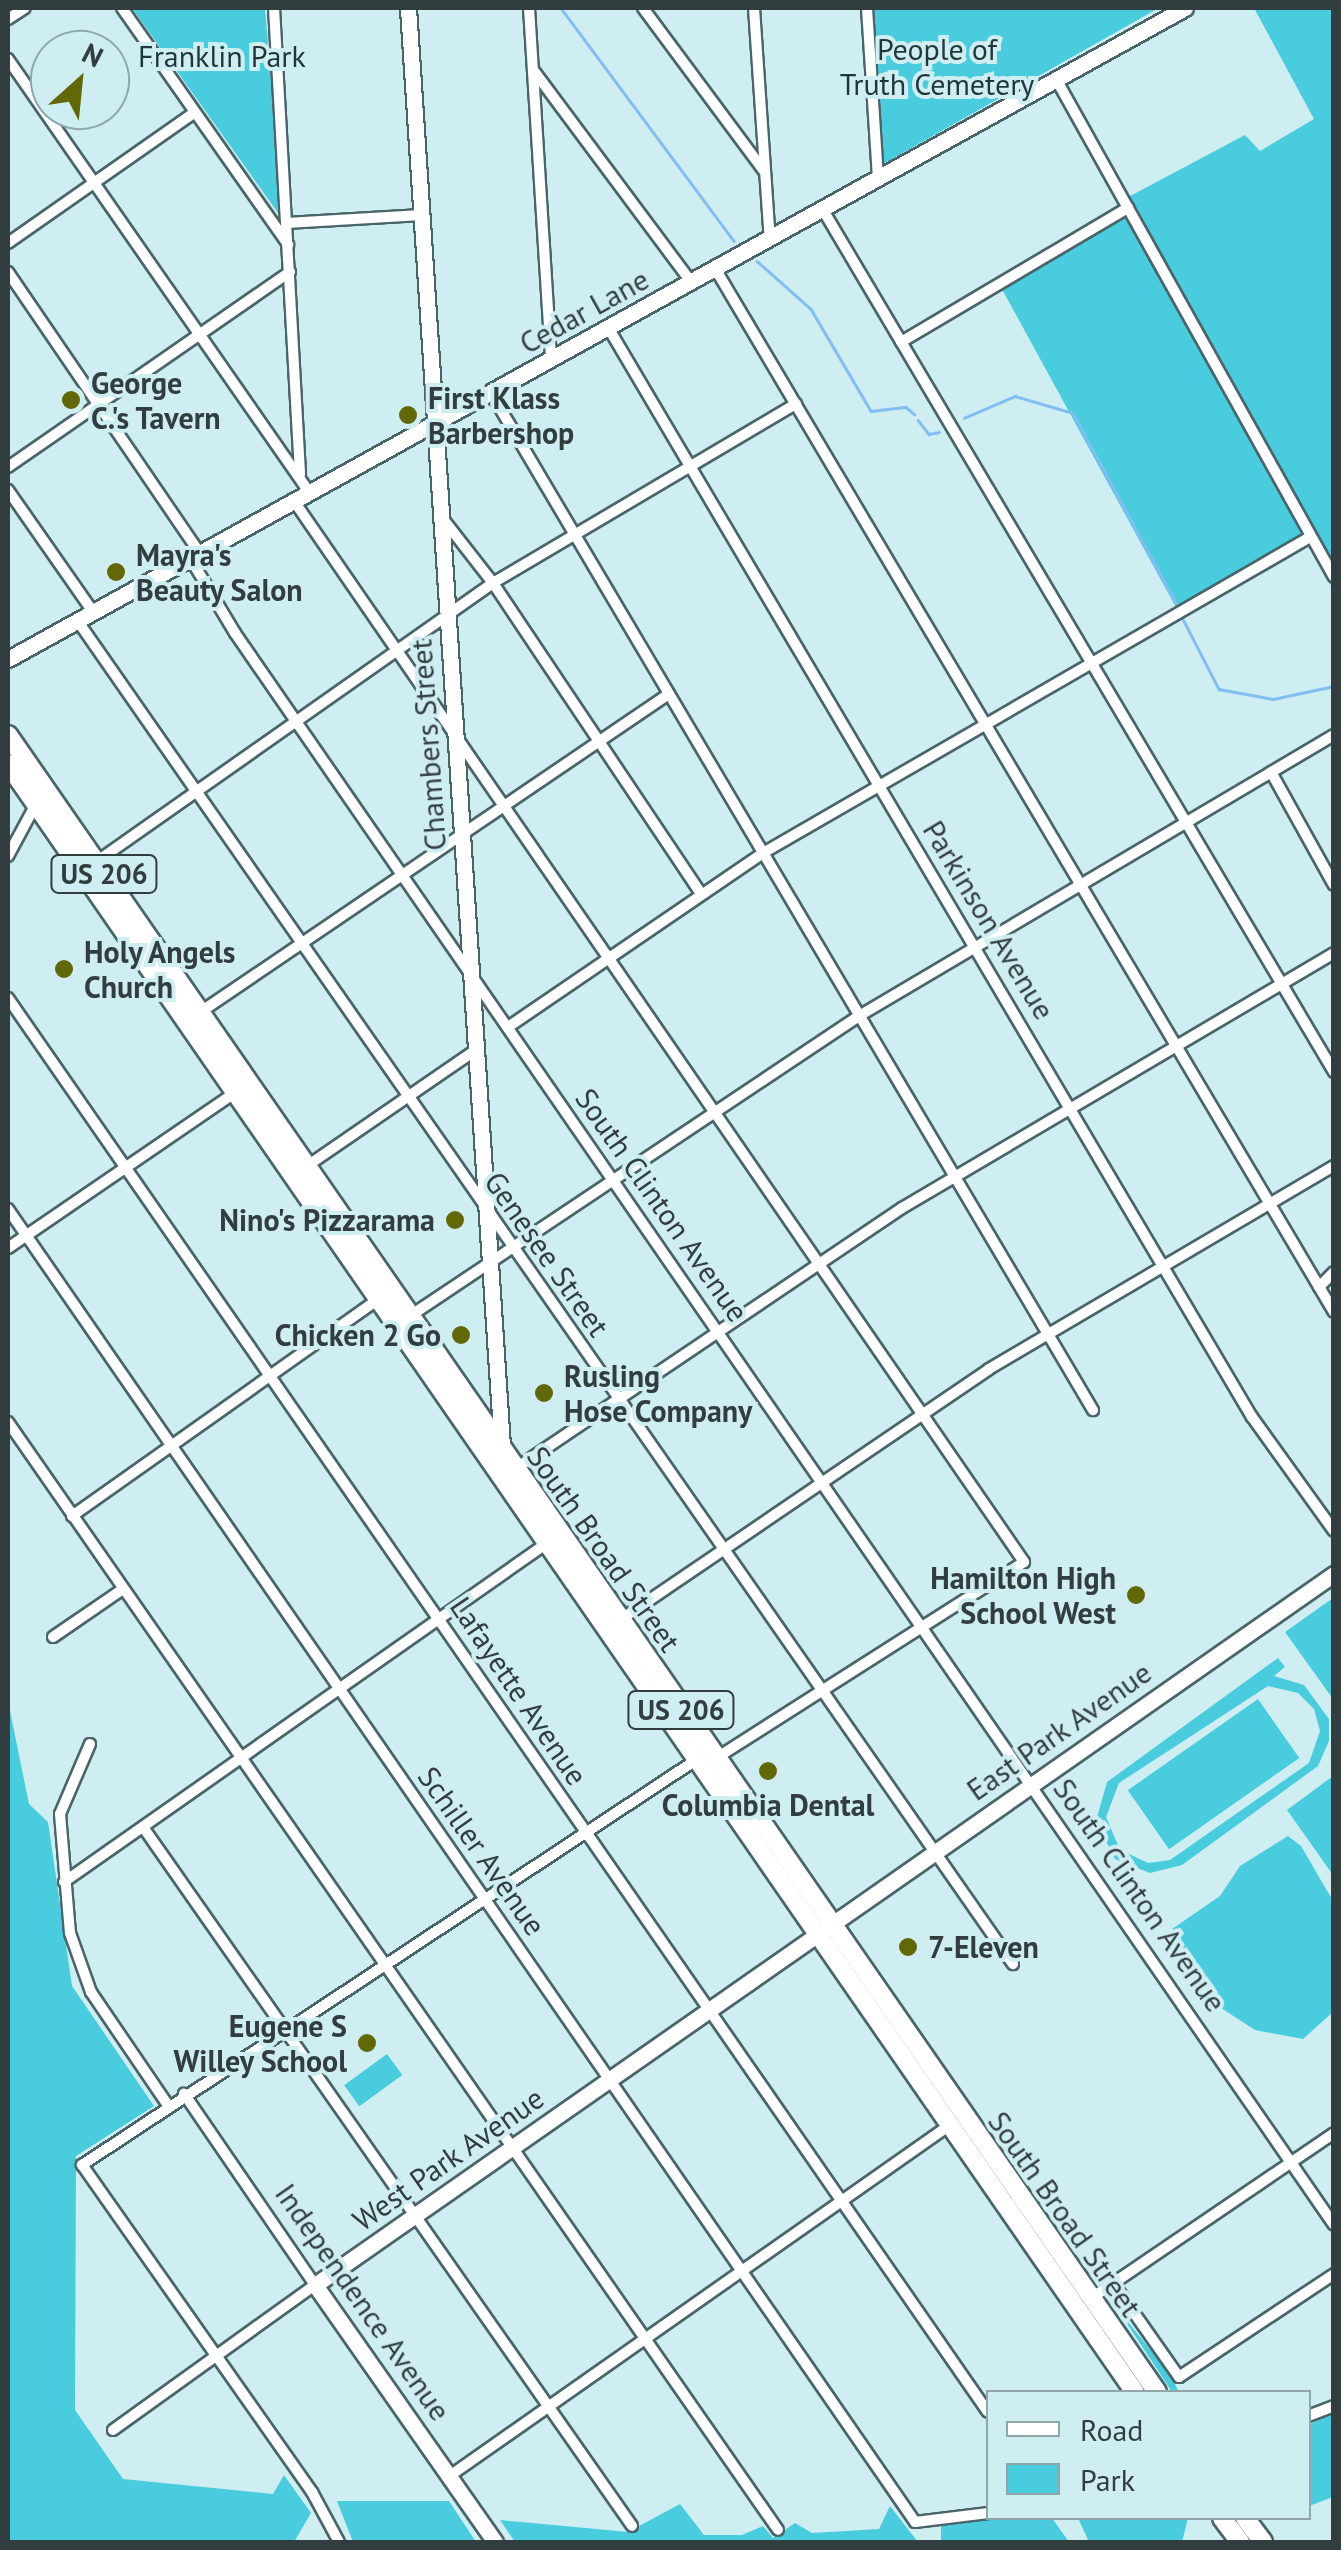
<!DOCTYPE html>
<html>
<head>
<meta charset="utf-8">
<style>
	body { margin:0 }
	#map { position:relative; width:1341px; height:2550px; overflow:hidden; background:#cfeef2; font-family:"PT Sans",sans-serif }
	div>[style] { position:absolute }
	.green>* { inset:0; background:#48ccde; transform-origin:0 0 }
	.stream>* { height:2.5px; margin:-1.25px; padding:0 1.25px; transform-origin:1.25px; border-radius:1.25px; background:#82bef3 }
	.roads { filter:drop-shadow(2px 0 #4a656a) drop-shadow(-2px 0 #4a656a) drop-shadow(0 2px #4a656a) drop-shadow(0 -2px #4a656a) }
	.street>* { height:10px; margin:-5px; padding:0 5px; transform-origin:5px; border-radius:5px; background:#fff }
	.secondary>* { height:15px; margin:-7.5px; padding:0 7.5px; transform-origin:7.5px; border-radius:7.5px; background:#fff }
	.primary>* { height:18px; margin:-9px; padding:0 9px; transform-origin:9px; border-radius:9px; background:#fff }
	.dots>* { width:28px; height:28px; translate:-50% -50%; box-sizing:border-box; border:5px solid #cfeef2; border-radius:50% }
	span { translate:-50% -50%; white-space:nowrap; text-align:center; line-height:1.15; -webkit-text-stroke:8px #cfeef2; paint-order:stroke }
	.shield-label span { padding:2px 8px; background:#cfeef2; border:2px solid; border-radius:8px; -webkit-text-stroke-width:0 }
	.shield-label { font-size:28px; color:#313d3f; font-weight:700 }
	.park-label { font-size:30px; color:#1f373b }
	.street-label { font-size:30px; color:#313d3f }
	.poi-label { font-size:30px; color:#313d3f; font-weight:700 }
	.left { translate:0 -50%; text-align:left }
	.right { translate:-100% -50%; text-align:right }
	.frame { position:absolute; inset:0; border:10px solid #313d3f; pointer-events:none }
	.legend { position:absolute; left:986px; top:2390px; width:325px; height:130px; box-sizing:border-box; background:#cfeef2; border:2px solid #90a7aa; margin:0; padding:12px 18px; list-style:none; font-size:30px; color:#313d3f }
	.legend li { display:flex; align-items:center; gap:20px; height:50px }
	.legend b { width:50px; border:2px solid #90a7aa }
	.north { position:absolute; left:30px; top:30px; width:100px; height:100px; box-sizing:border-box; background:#cfeef2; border:2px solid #90a7aa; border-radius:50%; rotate:27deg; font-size:28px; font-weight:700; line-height:40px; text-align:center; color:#313d3f }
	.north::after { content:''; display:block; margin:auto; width:35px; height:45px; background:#636807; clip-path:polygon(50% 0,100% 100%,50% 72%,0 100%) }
</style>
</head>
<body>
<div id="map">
	<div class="green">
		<i style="clip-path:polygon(132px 8px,265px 8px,283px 220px)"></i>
		<i style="clip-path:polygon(873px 8px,1156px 8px,1157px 9px,883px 164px)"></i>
		<i style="clip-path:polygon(1254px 8px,1333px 8px,1333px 589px,1305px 540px,1178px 611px,997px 280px,1122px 213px,1117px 203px,1245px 135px,1260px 151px,1314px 119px)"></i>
		<i style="clip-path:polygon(1333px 1598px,1333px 1699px,1285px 1632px)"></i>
		<i style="clip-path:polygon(evenodd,1278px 1658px,1285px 1667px,1274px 1676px,1304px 1685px,1329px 1719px,1329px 1741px,1318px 1766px,1182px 1865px,1150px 1873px,1115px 1859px,1096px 1821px,1107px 1782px,1278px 1658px,1268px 1686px,1298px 1693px,1314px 1709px,1320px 1731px,1309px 1763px,1170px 1860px,1148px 1863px,1120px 1850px,1106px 1817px,1119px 1783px,1268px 1686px)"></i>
		<i style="left:1258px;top:1699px;width:72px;height:159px;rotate:55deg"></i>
		<i style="clip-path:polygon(8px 1701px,29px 1804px,48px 1822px,72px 1986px,154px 2106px,76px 2156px,75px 2410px,123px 2479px,273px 2494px,284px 2475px,311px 2513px,294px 2542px,8px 2542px)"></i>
		<i style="clip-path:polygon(1333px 1776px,1333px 1875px,1287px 1810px)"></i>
		<i style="clip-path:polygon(1288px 1836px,1301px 1846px,1333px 1901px,1333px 2012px,1303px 2039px,1255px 2030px,1212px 2002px,1176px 1950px,1183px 1944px,1172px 1929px,1220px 1896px,1240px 1866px)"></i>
		<i style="left:387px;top:2054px;width:26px;height:53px;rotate:54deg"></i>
		<i style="clip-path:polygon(1116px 2307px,1169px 2373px,1179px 2392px,1172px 2392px)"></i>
		<i style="clip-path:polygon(1333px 2412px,1333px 2497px,1309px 2506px,1309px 2425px)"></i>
		<i style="clip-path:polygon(337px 2501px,449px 2501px,476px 2542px,353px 2542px)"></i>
		<i style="clip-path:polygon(680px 2504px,704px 2535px,742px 2535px,763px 2526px,773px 2538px,795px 2523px,812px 2533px,879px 2529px,890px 2506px,918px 2542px,515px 2542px,500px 2520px,628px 2532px)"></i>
		<i style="clip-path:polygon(1052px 2518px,1069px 2542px,941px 2542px,941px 2526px,953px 2520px)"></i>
		<i style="clip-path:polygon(1078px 2518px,1188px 2518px,1182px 2542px,1089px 2542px)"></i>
	</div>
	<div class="stream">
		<i style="left:561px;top:8px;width:290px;rotate:53.4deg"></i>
		<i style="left:757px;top:261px;width:72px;rotate:41.6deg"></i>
		<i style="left:811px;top:309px;width:118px;rotate:59.5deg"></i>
		<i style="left:871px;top:411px;width:35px;rotate:-7deg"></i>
		<i style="left:906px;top:407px;width:11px;rotate:41deg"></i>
		<i style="left:964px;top:418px;width:56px;rotate:-23.3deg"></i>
		<i style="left:1015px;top:396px;width:60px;rotate:16.3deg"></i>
		<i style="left:1073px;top:413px;width:216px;rotate:61.5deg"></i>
		<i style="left:918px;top:420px;width:18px;rotate:52deg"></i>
		<i style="left:929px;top:434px;width:10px;rotate:-11deg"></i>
		<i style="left:1183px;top:619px;width:79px;rotate:62.8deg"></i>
		<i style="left:1219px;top:689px;width:55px;rotate:10.5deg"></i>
		<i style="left:1273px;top:699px;width:62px;rotate:-12deg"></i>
	</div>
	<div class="roads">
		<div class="street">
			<i style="left:122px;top:8px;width:289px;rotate:54.9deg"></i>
			<i style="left:274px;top:8px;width:467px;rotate:86.8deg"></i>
			<i style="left:529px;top:8px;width:353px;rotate:86.4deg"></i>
			<i style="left:643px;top:8px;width:203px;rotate:53.4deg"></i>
			<i style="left:754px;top:8px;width:233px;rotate:86.1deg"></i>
			<i style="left:867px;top:8px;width:171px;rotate:86.3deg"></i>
			<i style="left:8px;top:19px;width:20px;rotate:-33deg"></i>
			<i style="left:8px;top:59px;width:527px;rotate:55.19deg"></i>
			<i style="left:534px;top:71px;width:264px;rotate:53.3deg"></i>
			<i style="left:1056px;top:79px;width:570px;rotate:60.83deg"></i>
			<i style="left:823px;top:210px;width:1002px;rotate:59.34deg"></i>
			<i style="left:287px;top:223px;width:134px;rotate:-3.4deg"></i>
			<i style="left:8px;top:243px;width:227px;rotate:-35deg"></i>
			<i style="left:716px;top:270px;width:1211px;rotate:59.33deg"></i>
			<i style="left:8px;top:272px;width:340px;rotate:55.7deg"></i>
			<i style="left:609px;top:329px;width:1264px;rotate:59.42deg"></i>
			<i style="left:1252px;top:1417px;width:140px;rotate:54.3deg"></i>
			<i style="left:901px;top:342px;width:264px;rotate:-30.6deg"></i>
			<i style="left:491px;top:393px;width:1182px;rotate:59.38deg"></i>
			<i style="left:8px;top:467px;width:343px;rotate:-34.7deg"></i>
			<i style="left:8px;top:490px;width:149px;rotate:55.1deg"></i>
			<i style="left:294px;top:501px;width:1288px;rotate:55.47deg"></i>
			<i style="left:1024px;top:1562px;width:365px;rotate:147.5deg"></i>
			<i style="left:440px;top:515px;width:86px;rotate:52.1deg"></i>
			<i style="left:493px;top:583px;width:372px;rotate:56.2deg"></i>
			<i style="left:190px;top:558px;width:87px;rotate:59deg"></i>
			<i style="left:235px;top:633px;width:1934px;rotate:55.38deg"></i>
			<i style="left:77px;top:620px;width:1638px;rotate:55.15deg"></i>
			<i style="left:1271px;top:772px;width:129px;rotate:60.9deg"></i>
			<i style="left:8px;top:856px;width:59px;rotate:-61.7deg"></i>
			<i style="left:96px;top:862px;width:485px;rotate:-35.1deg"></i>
			<i style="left:493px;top:583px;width:352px;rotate:-30.6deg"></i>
			<i style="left:8px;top:998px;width:1720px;rotate:55.28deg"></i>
			<i style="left:199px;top:1013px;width:568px;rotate:-34.17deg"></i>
			<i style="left:508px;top:1027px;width:309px;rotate:-34.3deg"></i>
			<i style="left:763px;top:853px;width:632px;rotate:-30.01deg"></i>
			<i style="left:307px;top:1166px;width:205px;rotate:-34.5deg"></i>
			<i style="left:8px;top:1209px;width:1596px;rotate:55.36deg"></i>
			<i style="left:915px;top:2522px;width:74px;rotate:-7deg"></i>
			<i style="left:8px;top:1248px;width:276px;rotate:-34.4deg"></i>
			<i style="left:1319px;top:1287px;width:21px;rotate:-45deg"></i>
			<i style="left:410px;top:1316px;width:540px;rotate:-33.75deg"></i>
			<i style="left:859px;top:1016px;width:552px;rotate:-30.61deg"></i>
			<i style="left:8px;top:1422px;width:1349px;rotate:55.2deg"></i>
			<i style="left:515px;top:1469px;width:467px;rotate:-34deg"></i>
			<i style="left:902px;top:1208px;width:502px;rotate:-30.55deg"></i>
			<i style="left:72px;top:1516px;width:381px;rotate:-35.3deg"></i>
			<i style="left:620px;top:1620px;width:446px;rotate:-34.2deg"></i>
			<i style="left:989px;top:1369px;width:400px;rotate:-30.5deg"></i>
			<i style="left:53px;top:1637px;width:85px;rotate:-34.4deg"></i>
			<i style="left:90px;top:1744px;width:76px;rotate:113.2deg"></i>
			<i style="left:60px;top:1814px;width:119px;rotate:85.2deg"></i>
			<i style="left:70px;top:1933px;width:63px;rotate:70.4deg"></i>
			<i style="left:91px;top:1992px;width:135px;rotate:55.8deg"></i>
			<i style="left:143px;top:1827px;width:853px;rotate:55.02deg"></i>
			<i style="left:64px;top:1882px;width:590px;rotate:-35.06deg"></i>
			<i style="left:1113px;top:2283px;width:115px;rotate:54.9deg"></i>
			<i style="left:1179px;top:2377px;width:186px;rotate:-33.6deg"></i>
			<i style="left:1090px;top:2299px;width:295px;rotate:-34.2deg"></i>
			<i style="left:1308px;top:2416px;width:28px;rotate:-21deg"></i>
			<i style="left:113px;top:2430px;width:249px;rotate:-35.7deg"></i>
			<i style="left:315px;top:2285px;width:232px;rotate:-124.4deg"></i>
			<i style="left:451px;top:2475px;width:610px;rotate:-35.05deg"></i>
			<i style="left:339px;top:2542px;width:57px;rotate:-118.4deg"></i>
			<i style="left:312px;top:2492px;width:400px;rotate:-125.1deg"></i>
			<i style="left:82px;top:2165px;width:736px;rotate:-33.41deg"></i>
		</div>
		<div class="secondary">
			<i style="left:408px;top:8px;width:1440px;rotate:86.26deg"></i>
			<i style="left:8px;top:659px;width:1345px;rotate:-28.95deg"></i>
			<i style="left:495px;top:2542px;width:314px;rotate:-125deg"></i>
			<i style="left:315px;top:2285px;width:1243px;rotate:-34.91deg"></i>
		</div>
		<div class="primary">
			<i style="left:8px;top:735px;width:2016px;rotate:55.26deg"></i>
			<i style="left:8px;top:764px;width:1980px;rotate:55.31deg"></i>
			<i style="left:1222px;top:2518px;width:30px;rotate:53deg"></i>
			<i style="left:1245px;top:2518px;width:30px;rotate:53deg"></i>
		</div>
	</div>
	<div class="dots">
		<i style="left:71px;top:400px;background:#636807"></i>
		<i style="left:408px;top:415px;background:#636807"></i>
		<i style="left:116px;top:572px;background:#636807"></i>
		<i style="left:64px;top:969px;background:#636807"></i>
		<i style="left:455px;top:1220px;background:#636807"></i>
		<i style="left:461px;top:1335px;background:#636807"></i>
		<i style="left:544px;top:1393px;background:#636807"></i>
		<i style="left:1136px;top:1595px;background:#636807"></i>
		<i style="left:768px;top:1771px;background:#636807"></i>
		<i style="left:908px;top:1947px;background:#636807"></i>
		<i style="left:367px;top:2043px;background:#636807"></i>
	</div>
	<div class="shield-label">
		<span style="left:104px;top:874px">US 206</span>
		<span style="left:681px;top:1710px">US 206</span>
	</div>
	<div class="park-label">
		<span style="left:937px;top:66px">People of<br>Truth Cemetery</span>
		<span style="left:222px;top:56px">Franklin Park</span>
	</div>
	<div class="street-label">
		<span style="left:584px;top:311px;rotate:-29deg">Cedar Lane</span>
		<span style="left:428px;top:745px;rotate:-94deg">Chambers Street</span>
		<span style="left:989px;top:920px;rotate:59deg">Parkinson Avenue</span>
		<span style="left:662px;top:1205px;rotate:55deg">South Clinton Avenue</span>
		<span style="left:547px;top:1254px;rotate:55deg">Genesee Street</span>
		<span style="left:604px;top:1549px;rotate:55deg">South Broad Street</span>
		<span style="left:519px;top:1691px;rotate:56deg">Lafayette Avenue</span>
		<span style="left:1059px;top:1731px;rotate:-35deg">East Park Avenue</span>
		<span style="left:482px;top:1851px;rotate:55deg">Schiller Avenue</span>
		<span style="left:1140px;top:1895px;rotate:55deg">South Clinton Avenue</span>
		<span style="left:448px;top:2159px;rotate:-35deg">West Park Avenue</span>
		<span style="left:1065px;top:2214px;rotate:55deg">South Broad Street</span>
		<span style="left:363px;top:2302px;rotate:55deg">Independence Avenue</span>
	</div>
	<div class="poi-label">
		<span class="left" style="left:91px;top:400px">George<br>C.'s Tavern</span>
		<span class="left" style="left:428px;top:415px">First Klass<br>Barbershop</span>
		<span class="left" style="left:136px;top:572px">Mayra's<br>Beauty Salon</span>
		<span class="left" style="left:84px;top:969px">Holy Angels<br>Church</span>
		<span class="right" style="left:435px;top:1220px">Nino's Pizzarama</span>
		<span class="right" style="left:441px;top:1335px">Chicken 2 Go</span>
		<span class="left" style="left:564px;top:1393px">Rusling<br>Hose Company</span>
		<span class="right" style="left:1116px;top:1595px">Hamilton High<br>School West</span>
		<span style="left:768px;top:1805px">Columbia Dental</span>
		<span class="left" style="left:928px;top:1947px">7-Eleven</span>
		<span class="right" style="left:347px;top:2043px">Eugene S<br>Willey School</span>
	</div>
	<div class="frame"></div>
	<ul class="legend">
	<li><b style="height:12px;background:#fff"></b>Road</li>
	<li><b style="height:28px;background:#48ccde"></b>Park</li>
	</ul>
	<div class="north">N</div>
</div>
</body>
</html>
